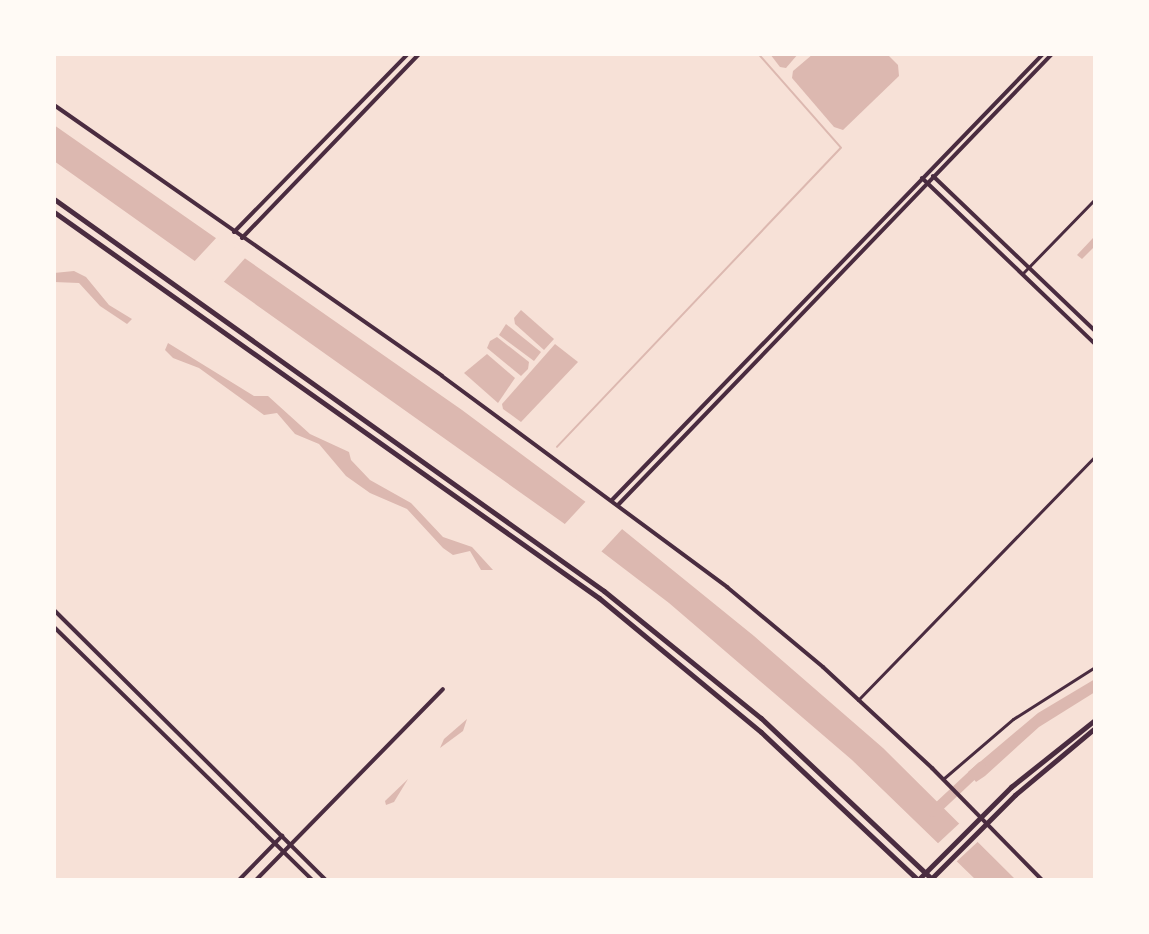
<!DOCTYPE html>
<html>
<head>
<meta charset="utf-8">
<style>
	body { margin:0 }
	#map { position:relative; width:1149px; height:934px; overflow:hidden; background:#f7e1d7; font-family:"Golos Text",sans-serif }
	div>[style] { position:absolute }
	.water>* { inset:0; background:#dcb8b0 }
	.pier>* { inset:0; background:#f7e1d7; transform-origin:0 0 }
	.stream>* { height:1.5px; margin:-0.75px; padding:0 0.75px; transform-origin:0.75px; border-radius:0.75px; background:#dcb8b0 }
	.river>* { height:10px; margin:-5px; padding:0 5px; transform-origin:5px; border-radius:5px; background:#dcb8b0 }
	.minor>* { height:3px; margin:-1.5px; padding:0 1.5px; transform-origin:1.5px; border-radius:1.5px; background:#4a2c40 }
	.tertiary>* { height:4px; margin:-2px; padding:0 2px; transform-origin:2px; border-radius:2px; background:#4a2c40 }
	.secondary>* { height:4.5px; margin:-2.25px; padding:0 2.25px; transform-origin:2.25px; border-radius:2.25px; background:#4a2c40 }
	.trunk>* { height:5px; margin:-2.5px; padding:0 2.5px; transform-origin:2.5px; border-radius:2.5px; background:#4a2c40 }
	span { translate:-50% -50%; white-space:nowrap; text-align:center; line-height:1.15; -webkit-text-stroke:6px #fffaf5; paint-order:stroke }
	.frame { position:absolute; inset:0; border:56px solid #fffaf5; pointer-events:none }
</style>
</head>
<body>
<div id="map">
	<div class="water">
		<i style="clip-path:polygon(770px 54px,798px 54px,786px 68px,780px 67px)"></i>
		<i style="clip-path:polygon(813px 54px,887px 54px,898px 65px,899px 76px,843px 130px,834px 127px,792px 78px,793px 71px)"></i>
		<i style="clip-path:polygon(54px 125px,462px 410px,622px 529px,754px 636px,883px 748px,1016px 880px,976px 880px,852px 760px,669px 603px,576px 532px,54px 161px)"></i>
		<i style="clip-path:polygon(1093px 238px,1095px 246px,1082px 259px,1077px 255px)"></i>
		<i style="clip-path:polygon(74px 271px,86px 277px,109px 305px,132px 319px,127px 324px,100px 306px,79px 283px,54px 282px,54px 273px)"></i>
		<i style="clip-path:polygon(521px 310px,554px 339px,544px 350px,515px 324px,514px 318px)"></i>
		<i style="clip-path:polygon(506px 324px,541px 352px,534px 361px,499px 335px)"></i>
		<i style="clip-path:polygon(497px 337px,529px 362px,528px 369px,521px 376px,487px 348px,490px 341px)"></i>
		<i style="clip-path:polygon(168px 343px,254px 396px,268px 396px,310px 434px,349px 452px,351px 460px,370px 480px,411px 503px,443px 537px,472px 547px,493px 570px,481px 570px,470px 551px,453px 555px,443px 548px,407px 509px,370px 493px,346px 476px,319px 444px,295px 434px,277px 413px,264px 415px,199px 368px,173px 358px,165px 350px)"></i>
		<i style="clip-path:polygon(555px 344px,578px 362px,521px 422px,503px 409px,502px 404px)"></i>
		<i style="clip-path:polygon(487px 354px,515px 378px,498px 403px,464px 373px)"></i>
		<i style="clip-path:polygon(1095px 679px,1095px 692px,1039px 727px,985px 776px,976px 782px,968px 772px,1038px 713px)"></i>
		<i style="clip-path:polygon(467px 719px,463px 731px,440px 748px,444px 739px)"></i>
		<i style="clip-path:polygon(408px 779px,394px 802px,386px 805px,385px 801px)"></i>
	</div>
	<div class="pier">
		<i style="clip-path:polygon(218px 236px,247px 256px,221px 285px,192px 264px)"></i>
		<i style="clip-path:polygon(588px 499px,624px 527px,600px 553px,563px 526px)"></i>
		<i style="left:963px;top:820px;width:26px;height:36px;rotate:47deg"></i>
	</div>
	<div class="stream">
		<i style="left:557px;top:447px;width:412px;rotate:-46.5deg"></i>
		<i style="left:841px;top:148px;width:125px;rotate:-131.4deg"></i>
	</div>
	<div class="river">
		<i style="left:933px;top:812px;width:66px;rotate:-43.2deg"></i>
	</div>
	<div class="minor">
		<i style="left:1022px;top:274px;width:105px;rotate:-45.8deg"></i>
		<i style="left:858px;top:700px;width:340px;rotate:-45.8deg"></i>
		<i style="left:943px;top:779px;width:92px;rotate:-40.6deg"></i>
		<i style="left:1013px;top:719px;width:97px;rotate:-32.4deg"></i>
	</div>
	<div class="tertiary">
		<i style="left:54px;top:105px;width:473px;rotate:34.9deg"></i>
		<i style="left:442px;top:376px;width:355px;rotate:36.5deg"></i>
		<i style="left:727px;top:587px;width:125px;rotate:39.8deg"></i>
		<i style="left:823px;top:667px;width:149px;rotate:42.8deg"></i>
		<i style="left:932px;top:768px;width:157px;rotate:45.5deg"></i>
		<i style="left:933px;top:176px;width:224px;rotate:43.7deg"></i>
		<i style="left:922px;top:178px;width:240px;rotate:43.8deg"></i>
		<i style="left:234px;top:232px;width:249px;rotate:-45.7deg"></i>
		<i style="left:242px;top:238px;width:255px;rotate:-46.1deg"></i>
		<i style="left:612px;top:500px;width:620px;rotate:-45.98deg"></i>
		<i style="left:618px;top:505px;width:626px;rotate:-46.1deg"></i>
		<i style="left:54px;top:610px;width:383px;rotate:44.8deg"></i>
		<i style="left:54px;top:627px;width:361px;rotate:44.4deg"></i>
		<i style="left:239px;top:880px;width:62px;rotate:-45.7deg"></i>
		<i style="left:256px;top:880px;width:267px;rotate:-45.6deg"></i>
	</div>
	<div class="secondary">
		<i style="left:918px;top:880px;width:132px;rotate:-45deg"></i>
		<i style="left:1011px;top:787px;width:107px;rotate:-38.6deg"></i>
		<i style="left:930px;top:880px;width:120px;rotate:-45deg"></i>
		<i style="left:1015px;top:795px;width:104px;rotate:-39.9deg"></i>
	</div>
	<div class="trunk">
		<i style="left:54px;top:199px;width:675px;rotate:35.48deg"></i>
		<i style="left:604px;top:591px;width:202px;rotate:39deg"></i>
		<i style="left:761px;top:718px;width:236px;rotate:43.3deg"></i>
		<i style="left:54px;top:212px;width:668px;rotate:35.31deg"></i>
		<i style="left:599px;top:598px;width:210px;rotate:39.6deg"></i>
		<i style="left:761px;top:732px;width:216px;rotate:43.3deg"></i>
	</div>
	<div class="frame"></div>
</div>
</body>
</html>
